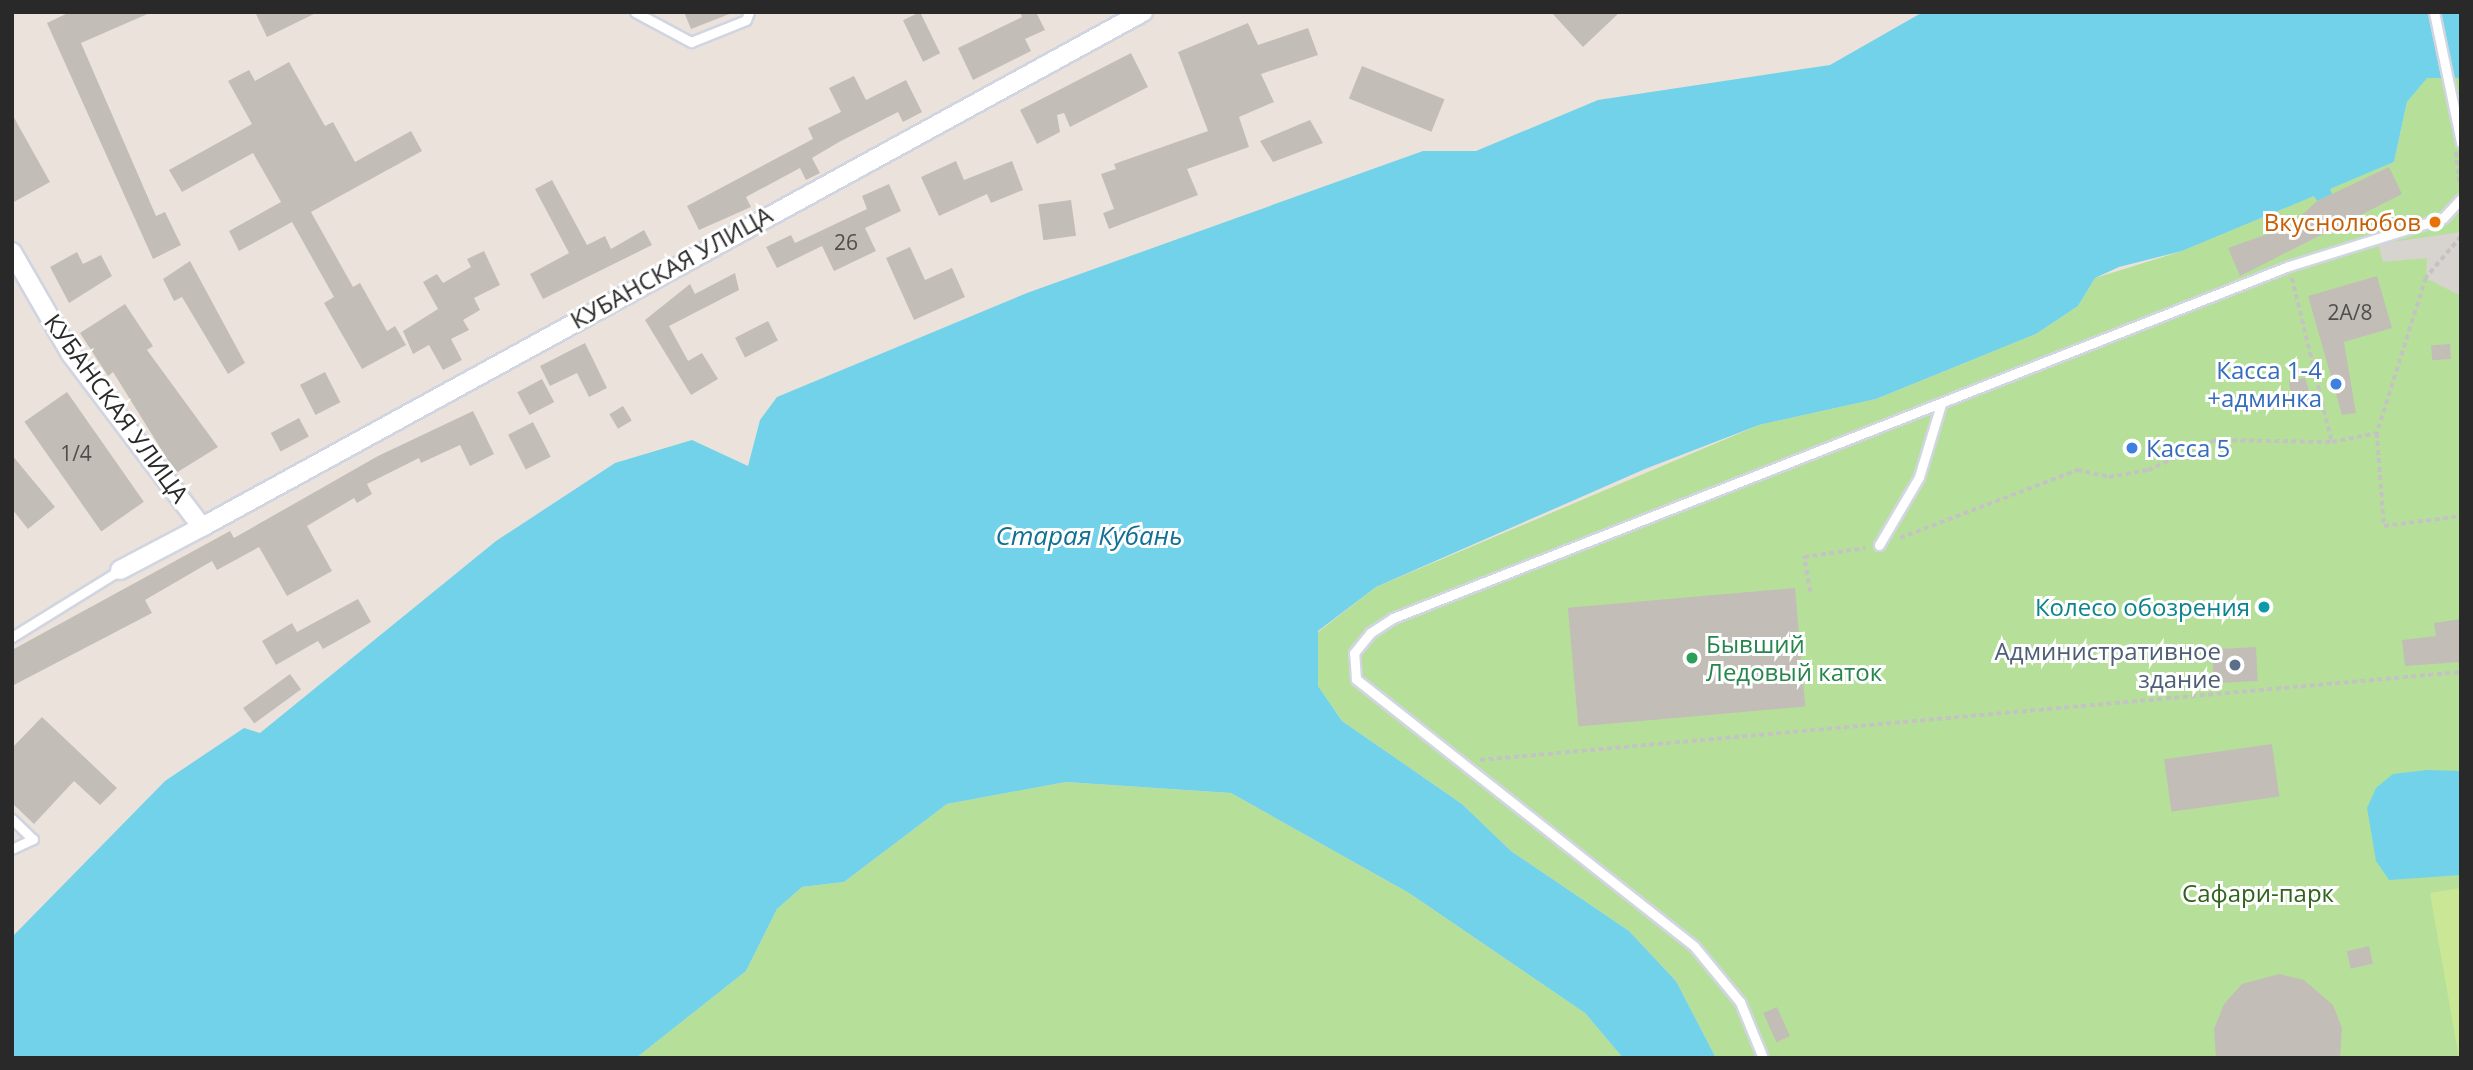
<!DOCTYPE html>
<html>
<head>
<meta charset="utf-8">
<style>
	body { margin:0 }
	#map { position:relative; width:2473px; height:1070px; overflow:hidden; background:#ebe3db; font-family:"Open Sans",sans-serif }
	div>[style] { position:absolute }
	.green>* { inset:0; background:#b6e099 }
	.pitch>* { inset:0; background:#cae795 }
	.plaza>* { inset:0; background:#d7d3ce }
	.water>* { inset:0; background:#72d2e9 }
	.building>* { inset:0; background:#c3bdb8; transform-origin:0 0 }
	.path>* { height:3.5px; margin-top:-1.75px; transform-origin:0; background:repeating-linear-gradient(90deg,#c3c3c3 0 5px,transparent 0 8.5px) }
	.roads { filter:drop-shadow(2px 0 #d1d5e1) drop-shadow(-2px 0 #d1d5e1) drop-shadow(0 2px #d1d5e1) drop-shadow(0 -2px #d1d5e1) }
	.service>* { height:9px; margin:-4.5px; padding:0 4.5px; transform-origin:4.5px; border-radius:4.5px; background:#fff }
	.minor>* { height:18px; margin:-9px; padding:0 9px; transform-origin:9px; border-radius:9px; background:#fff }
	.dots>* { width:19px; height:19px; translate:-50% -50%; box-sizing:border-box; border:4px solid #fff; border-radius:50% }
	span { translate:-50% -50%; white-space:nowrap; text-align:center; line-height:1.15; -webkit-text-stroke:6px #fff; paint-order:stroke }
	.number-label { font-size:21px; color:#504e4d }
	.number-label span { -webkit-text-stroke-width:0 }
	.food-label { font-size:24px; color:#c56008 }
	.right { translate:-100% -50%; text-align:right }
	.street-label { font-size:24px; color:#292929 }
	.shop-label { font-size:24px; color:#366cbe }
	.left { translate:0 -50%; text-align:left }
	.culture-label { font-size:24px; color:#0d838f }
	.leisure-label { font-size:24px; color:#27864d }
	.service-label { font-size:24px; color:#4e5e75 }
	.park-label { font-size:24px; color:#30631c }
	.water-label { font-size:26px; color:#127094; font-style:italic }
	.frame { position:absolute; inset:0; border:14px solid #292929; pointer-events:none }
</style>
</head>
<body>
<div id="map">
	<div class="green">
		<i style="clip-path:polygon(2427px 77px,2461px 78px,2461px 1058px,1716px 1058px,1676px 981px,1629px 931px,1511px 851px,1462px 804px,1342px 721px,1318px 686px,1318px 632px,1376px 587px,1759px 425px,1876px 399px,2036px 334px,2078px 306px,2095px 278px,2182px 251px,2394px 162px,2407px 102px)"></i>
		<i style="clip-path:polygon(1066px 782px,1231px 793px,1409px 893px,1585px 1013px,1623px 1058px,636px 1058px,746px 971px,777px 909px,802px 887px,844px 882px,947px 804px)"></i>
	</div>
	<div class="pitch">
		<i style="clip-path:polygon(2461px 888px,2461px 1058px,2459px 1058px,2430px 893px)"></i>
	</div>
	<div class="plaza">
		<i style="clip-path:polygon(2461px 232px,2461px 296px,2426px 278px,2427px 258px,2383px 262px,2378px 244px)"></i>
	</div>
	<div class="water">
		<i style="clip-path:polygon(1923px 12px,2461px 12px,2461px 78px,2427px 78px,2407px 102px,2394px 162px,2330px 189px,2332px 194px,2317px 201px,2314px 196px,2182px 251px,2119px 267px,2095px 278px,2078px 306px,2036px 334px,1876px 399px,1759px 425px,1645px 469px,1376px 587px,1318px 631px,1318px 686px,1342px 721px,1462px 804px,1511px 851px,1629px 931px,1676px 981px,1716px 1058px,1623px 1058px,1585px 1013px,1409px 893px,1231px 793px,1066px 782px,947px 804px,844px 882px,802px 887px,777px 909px,746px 971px,636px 1058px,12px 1058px,12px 937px,165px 781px,244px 728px,260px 733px,496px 541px,615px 463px,692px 440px,748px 466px,760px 420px,777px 397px,1027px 293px,1423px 151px,1476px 151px,1598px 100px,1830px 65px)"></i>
		<i style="clip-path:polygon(2427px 770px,2461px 771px,2461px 875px,2389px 880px,2376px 861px,2367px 808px,2376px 788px,2393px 774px)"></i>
	</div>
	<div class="building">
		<i style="clip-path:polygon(70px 12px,152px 12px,81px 43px,156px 216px,165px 212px,181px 245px,153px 259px,47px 23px)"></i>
		<i style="clip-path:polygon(255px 12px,318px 12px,267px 37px)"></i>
		<i style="clip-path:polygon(684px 12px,731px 12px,732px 13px,691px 29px)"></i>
		<i style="left:920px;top:12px;width:46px;height:19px;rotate:64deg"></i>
		<i style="clip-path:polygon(1020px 12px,1036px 12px,1045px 30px,1025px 39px,1031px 51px,973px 80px,958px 48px,1022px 17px)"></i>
		<i style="clip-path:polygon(1551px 12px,1620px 12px,1583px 47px)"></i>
		<i style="clip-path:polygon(1248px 23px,1258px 45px,1308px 28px,1318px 55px,1261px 74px,1274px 102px,1239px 117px,1249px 147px,1187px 169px,1198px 195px,1109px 229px,1103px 213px,1114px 209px,1101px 174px,1116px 169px,1114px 164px,1208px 131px,1178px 52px)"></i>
		<i style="clip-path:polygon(1131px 53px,1148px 87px,1070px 127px,1064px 113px,1057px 115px,1060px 132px,1037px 144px,1020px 110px)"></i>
		<i style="clip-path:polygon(289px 62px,325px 126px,333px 122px,355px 162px,411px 131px,422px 151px,311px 212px,353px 287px,360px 283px,387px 331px,395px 326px,406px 345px,362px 369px,324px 303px,334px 297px,292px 222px,239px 251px,229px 231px,281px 202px,253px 153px,182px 192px,169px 170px,252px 124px,228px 81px,249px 70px,255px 81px)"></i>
		<i style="left:1362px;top:66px;width:89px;height:35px;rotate:22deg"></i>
		<i style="clip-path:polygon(854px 76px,866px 100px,906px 80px,922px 112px,903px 122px,898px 112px,839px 142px,812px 158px,820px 173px,806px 180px,800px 168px,746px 197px,751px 207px,699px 230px,687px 206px,813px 139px,808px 128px,841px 112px,829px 88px)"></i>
		<i style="clip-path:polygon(12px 114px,50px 182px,12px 203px)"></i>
		<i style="clip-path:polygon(1310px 120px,1323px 143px,1273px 162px,1260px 141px)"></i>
		<i style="clip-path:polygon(956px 161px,964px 180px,1012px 161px,1023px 190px,991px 203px,987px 194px,939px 216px,921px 177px)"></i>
		<i style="clip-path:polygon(2389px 167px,2402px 194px,2240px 276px,2228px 248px,2304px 221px,2302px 215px,2317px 201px)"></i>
		<i style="clip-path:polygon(552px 180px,587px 245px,605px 236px,611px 249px,644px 230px,652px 245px,543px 299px,530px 274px,569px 253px,535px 189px)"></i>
		<i style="clip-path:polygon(889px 184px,901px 211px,865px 228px,876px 251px,834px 271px,822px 246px,777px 268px,766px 247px,791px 235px,795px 243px,867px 209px,862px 196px)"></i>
		<i style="left:1071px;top:200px;width:36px;height:33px;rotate:82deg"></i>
		<i style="clip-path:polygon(910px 247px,925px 280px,952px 268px,965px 297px,914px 320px,886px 258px)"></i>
		<i style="clip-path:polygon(484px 251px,500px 285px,474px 298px,480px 310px,463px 320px,469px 330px,451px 339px,462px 360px,443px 370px,429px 345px,413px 354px,403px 331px,438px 309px,423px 282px,437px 274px,443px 283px,471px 267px,467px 259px)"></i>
		<i style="clip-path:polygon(77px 252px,83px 264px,101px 255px,112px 276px,69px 303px,50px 267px)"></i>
		<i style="clip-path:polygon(190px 261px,245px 363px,228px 374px,182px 297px,174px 301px,163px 279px)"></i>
		<i style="clip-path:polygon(735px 273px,739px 290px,669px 326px,688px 361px,702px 353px,718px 379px,691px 395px,645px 320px,690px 284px,695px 294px)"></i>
		<i style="clip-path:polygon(2377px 276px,2392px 328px,2344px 342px,2356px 413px,2342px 415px,2308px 296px)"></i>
		<i style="clip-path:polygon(125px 304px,153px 346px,147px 350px,218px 447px,176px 473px,113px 372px,108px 376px,80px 333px)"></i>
		<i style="left:768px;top:321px;width:22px;height:37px;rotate:63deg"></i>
		<i style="clip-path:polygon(585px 343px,607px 388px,589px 397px,577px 373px,550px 386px,540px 366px)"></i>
		<i style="left:2450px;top:344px;width:15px;height:19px;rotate:86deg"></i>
		<i style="left:325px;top:372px;width:34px;height:28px;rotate:63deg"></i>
		<i style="clip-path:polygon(2305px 378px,2312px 400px,2291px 401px,2289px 380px)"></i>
		<i style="left:542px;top:379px;width:26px;height:28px;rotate:62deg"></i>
		<i style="left:67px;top:392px;width:134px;height:52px;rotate:55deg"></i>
		<i style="left:623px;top:406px;width:17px;height:16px;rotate:59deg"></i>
		<i style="clip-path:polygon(473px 411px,494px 454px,470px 466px,460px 445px,421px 463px,419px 458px,367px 484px,372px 494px,357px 503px,354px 498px,307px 526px,332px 571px,287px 596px,259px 547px,217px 570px,212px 561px,145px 600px,152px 613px,12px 686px,12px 650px,230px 531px,234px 538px,378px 456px)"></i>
		<i style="left:299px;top:418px;width:21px;height:32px;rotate:62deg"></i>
		<i style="left:533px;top:422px;width:39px;height:28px;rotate:63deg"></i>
		<i style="clip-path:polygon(12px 455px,55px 507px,28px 529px,12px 509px)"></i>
		<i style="left:1795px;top:588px;width:119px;height:228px;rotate:85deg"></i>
		<i style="clip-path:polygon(358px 599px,371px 622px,323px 649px,318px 641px,276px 665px,262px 641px,292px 623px,297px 632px)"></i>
		<i style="clip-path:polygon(2461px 619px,2461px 662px,2405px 666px,2402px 640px,2436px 636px,2434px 623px)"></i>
		<i style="left:2256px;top:647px;width:34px;height:44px;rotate:87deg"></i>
		<i style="left:290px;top:674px;width:19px;height:58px;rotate:54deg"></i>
		<i style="clip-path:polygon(42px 717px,117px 788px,100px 805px,74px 781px,34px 824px,12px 803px,12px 748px)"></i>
		<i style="left:2272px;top:744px;width:53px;height:109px;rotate:82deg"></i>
		<i style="left:2369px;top:946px;width:18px;height:23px;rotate:77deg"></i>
		<i style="clip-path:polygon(2279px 974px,2304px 980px,2333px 1005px,2342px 1028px,2340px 1058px,2216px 1058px,2214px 1029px,2224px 1004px,2242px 984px)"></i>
		<i style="left:1777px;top:1007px;width:32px;height:15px;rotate:66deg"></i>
	</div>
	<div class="path">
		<i style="left:2456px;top:152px;width:34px;rotate:83deg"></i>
		<i style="left:2461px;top:237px;width:54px;rotate:130.5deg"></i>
		<i style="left:2426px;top:278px;width:163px;rotate:107.5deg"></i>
		<i style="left:2377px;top:433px;width:93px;rotate:85.7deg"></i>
		<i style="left:2384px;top:526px;width:78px;rotate:-7.4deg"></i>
		<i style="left:2292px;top:278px;width:169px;rotate:76.3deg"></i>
		<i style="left:2332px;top:442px;width:46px;rotate:-11.3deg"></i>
		<i style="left:1900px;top:538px;width:190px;rotate:-21deg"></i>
		<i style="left:2077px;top:470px;width:33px;rotate:12deg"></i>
		<i style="left:2109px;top:477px;width:40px;rotate:-10deg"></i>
		<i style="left:2148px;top:470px;width:73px;rotate:-24.1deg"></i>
		<i style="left:2215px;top:440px;width:117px;rotate:1deg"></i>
		<i style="left:1810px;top:592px;width:36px;rotate:-100deg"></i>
		<i style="left:1804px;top:557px;width:62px;rotate:-8.4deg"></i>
		<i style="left:1480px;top:760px;width:985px;rotate:-5.13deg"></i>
	</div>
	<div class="roads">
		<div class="service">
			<i style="left:635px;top:12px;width:64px;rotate:28.2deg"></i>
			<i style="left:691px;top:42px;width:59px;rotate:-21.8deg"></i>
			<i style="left:746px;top:20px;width:9px;rotate:-69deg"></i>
			<i style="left:2434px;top:12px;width:133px;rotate:78.3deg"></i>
			<i style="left:1879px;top:545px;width:79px;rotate:-59.5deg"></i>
			<i style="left:1919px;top:477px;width:76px;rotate:-73.2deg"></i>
			<i style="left:12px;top:637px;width:127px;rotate:-31.8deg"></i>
			<i style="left:12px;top:819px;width:29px;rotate:44deg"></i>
			<i style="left:33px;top:839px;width:23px;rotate:155deg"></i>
			<i style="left:1763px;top:1058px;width:61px;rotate:-112.3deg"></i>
			<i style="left:1740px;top:1002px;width:72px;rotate:-129.4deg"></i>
			<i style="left:1694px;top:946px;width:431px;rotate:-141.7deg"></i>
			<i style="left:1356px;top:679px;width:26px;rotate:-94deg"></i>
			<i style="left:1354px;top:653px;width:26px;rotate:-51deg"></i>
			<i style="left:1370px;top:633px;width:27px;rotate:-33deg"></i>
			<i style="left:1393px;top:618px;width:963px;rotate:-21.45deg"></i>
			<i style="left:2289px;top:266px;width:161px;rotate:-17.3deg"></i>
			<i style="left:2443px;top:218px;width:26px;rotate:-47deg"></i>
		</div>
		<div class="minor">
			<i style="left:12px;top:252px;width:118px;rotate:60deg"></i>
			<i style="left:71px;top:354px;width:217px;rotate:52.9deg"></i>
			<i style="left:202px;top:527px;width:1073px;rotate:-28.69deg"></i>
			<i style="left:120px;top:570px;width:93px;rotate:-27.7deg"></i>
		</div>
	</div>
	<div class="dots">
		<i style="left:2435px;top:222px;background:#e8710a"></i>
		<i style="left:2336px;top:384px;background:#3f7fe0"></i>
		<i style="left:2132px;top:448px;background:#3f7fe0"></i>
		<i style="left:2264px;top:607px;background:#0f9aa8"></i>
		<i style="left:1692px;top:658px;background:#2e9e5b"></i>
		<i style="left:2235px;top:665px;background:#5c6f8a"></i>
	</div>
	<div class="number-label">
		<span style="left:846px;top:242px">26</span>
		<span style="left:2350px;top:312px">2А/8</span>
		<span style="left:76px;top:453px">1/4</span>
	</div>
	<div class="food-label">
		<span class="right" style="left:2421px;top:222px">Вкуснолюбов</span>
	</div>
	<div class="street-label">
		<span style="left:671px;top:267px;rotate:-29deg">КУБАНСКАЯ УЛИЦА</span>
		<span style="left:117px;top:408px;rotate:54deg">КУБАНСКАЯ УЛИЦА</span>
	</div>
	<div class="shop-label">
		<span class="right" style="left:2322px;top:384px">Касса 1-4<br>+админка</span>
		<span class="left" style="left:2146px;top:448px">Касса 5</span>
	</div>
	<div class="culture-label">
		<span class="right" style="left:2250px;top:607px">Колесо обозрения</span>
	</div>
	<div class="leisure-label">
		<span class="left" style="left:1706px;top:658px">Бывший<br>Ледовый каток</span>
	</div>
	<div class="service-label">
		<span class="right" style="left:2221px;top:665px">Административное<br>здание</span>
	</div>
	<div class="park-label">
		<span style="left:2258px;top:893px">Сафари-парк</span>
	</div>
	<div class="water-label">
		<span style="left:1089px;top:536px">Старая Кубань</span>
	</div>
	<div class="frame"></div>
</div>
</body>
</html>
